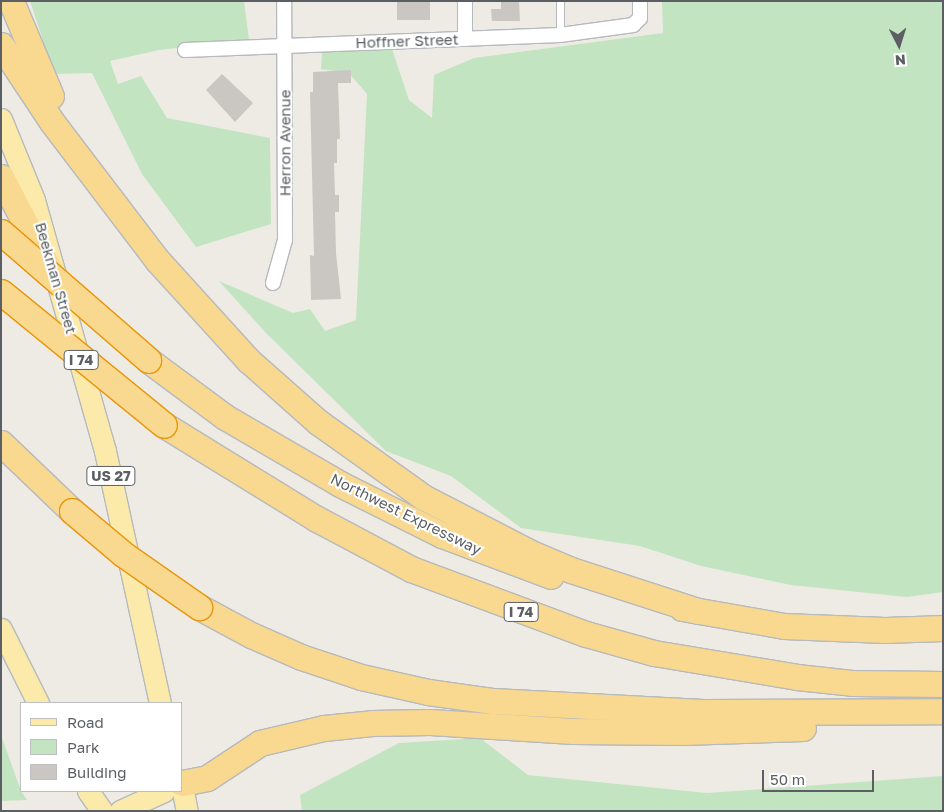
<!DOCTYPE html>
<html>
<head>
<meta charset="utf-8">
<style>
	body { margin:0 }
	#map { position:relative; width:944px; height:812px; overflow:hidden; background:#edebe3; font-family:"Golos Text",sans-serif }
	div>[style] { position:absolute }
	.green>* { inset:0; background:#c3e4c0 }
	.building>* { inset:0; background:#cac7c2; transform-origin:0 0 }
	.roads { filter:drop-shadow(1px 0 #b6b9bd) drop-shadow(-1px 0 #b6b9bd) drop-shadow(0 1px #b6b9bd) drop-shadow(0 -1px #b6b9bd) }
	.service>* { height:7px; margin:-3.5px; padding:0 3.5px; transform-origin:3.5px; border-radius:3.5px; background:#fff }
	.minor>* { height:14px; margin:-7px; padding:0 7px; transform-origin:7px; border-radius:7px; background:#fff }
	.primary>* { height:21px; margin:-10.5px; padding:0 10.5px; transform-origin:10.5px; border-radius:10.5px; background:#fceaaa }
	.motorway>* { height:25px; margin:-12.5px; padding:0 12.5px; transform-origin:12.5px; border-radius:12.5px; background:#f9d88f }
	.bridges { filter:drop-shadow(1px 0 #e99508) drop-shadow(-1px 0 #e99508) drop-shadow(0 1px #e99508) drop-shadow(0 -1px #e99508) }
	.motorway-bridge>* { height:25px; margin:-12.5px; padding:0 12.5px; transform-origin:12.5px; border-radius:12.5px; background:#f9d88f }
	span { translate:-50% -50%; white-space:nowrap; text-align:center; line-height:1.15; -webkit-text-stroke:4px #fff; paint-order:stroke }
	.shield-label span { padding:1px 4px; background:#fff; border:1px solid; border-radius:4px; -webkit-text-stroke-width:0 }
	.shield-label { font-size:14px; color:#5b5f63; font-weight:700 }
	.street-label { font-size:15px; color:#5b5f63 }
	.frame { position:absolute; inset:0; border:2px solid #5b5f63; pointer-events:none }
	.legend { position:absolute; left:20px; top:702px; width:162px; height:90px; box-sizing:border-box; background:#fff; border:1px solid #bdbfc1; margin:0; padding:6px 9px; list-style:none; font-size:15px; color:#5b5f63 }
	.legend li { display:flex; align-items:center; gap:10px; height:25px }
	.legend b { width:25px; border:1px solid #bdbfc1 }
	.north { position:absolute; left:874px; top:20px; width:50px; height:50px; -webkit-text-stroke:4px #fff; paint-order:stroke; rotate:175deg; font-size:14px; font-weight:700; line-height:20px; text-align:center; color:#5b5f63 }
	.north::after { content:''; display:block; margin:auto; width:18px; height:22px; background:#5b5f63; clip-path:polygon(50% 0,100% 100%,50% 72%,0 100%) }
	.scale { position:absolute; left:762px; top:770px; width:112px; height:22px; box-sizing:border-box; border:2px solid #5b5f63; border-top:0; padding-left:6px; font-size:15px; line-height:18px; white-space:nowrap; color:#5b5f63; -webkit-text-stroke:4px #fff; paint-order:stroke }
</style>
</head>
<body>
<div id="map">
	<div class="green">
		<i style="clip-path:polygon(30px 1px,244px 1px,249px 40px,159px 50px,110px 61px,118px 84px,141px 76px,167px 118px,270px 138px,271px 224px,196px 247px,142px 174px,92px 73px,54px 74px)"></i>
		<i style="clip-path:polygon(662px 1px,943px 1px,943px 592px,907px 597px,791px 585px,701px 566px,640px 546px,521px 528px,451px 476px,386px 451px,266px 333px,219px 281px,293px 313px,310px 309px,325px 331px,356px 320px,367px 94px,349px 73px,321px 69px,322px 52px,392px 49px,409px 100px,432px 118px,434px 75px,474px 58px,663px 33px)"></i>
		<i style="clip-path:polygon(1px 735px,21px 791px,27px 800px,1px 801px)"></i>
		<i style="clip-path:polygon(480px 738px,528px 775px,707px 793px,943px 776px,943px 811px,302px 811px,300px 795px,399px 743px)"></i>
	</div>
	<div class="building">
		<i style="left:397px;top:1px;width:33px;height:19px"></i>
		<i style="clip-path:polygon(501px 1px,519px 1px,520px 21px,492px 21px,491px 9px,501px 9px)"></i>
		<i style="clip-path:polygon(351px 70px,351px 83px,338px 83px,340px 139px,337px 139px,337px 163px,334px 163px,335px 195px,339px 195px,339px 212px,335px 212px,336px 253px,341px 299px,311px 300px,310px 255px,314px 256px,310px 92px,313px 92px,313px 72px)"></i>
		<i style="clip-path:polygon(222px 74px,253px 103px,235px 122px,206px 90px)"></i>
	</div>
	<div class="roads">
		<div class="service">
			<i style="left:560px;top:1px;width:34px;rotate:90deg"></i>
		</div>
		<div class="minor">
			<i style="left:465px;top:1px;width:38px;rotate:90deg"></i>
			<i style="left:185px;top:50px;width:375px;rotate:-2.3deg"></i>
			<i style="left:560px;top:35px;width:74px;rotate:-7.8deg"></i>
			<i style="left:633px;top:25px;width:10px;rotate:-45deg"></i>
			<i style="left:640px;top:18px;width:17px;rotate:-90deg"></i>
			<i style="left:273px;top:283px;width:45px;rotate:-74.4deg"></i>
			<i style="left:285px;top:240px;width:239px;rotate:-90.2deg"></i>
		</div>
		<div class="primary">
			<i style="left:1px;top:119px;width:87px;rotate:67.8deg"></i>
			<i style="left:34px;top:200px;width:261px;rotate:74.2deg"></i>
			<i style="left:105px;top:451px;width:258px;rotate:77.7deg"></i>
			<i style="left:1px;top:629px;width:83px;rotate:63.4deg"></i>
			<i style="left:181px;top:781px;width:31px;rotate:79deg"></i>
			<i style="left:88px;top:791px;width:24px;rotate:55deg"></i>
			<i style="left:120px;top:811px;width:48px;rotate:-24.4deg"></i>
		</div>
		<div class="motorway">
			<i style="left:11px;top:1px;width:103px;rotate:67.2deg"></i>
			<i style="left:1px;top:45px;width:92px;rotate:56.5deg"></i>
			<i style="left:52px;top:122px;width:175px;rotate:52.7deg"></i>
			<i style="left:158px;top:261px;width:134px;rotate:47.7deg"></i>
			<i style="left:248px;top:360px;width:94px;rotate:41.5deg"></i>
			<i style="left:318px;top:422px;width:129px;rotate:35.5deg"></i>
			<i style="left:423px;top:497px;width:122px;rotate:27.4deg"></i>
			<i style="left:531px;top:553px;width:43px;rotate:23deg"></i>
			<i style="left:571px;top:570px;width:133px;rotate:17.9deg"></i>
			<i style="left:1px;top:177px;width:113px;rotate:62.5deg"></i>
			<i style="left:148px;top:360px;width:96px;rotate:36.5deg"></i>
			<i style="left:225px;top:417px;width:133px;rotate:30.2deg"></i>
			<i style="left:340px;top:484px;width:114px;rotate:26.6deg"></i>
			<i style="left:442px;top:535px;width:116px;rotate:20.6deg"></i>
			<i style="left:164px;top:425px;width:180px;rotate:31.6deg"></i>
			<i style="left:317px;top:519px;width:106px;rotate:28deg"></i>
			<i style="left:411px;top:569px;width:187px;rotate:20.4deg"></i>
			<i style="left:586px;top:634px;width:71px;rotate:15.6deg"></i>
			<i style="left:654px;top:653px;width:145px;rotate:9.5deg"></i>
			<i style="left:797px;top:677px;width:55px;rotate:6.2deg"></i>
			<i style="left:852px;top:683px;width:91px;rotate:0.6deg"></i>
			<i style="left:1px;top:443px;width:98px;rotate:43.8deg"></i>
			<i style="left:199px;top:607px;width:59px;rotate:28.3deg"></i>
			<i style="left:251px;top:635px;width:55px;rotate:23.7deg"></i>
			<i style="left:301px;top:657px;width:63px;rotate:18.4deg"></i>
			<i style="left:361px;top:677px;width:69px;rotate:12.6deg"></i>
			<i style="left:428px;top:692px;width:66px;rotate:7.9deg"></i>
			<i style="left:493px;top:701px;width:210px;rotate:3deg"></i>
			<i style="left:703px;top:712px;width:240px;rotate:-0.2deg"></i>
			<i style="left:682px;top:608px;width:104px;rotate:10deg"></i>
			<i style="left:784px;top:626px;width:101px;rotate:2.3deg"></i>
			<i style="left:885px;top:630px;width:58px;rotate:-2deg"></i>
			<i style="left:182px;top:783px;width:25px;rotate:-11deg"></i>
			<i style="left:207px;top:778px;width:64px;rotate:-33.4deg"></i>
			<i style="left:260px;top:743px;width:66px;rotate:-13.2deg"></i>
			<i style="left:324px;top:728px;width:48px;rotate:-5.9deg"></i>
			<i style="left:372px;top:723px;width:58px;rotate:-1deg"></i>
			<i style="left:430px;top:722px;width:143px;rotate:3.6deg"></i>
			<i style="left:573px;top:731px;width:110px;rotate:0.5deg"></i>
			<i style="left:683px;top:732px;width:120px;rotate:-1.9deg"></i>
		</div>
	</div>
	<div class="bridges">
		<div class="motorway-bridge">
			<i style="left:1px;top:232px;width:195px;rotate:41deg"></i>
			<i style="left:1px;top:292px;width:210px;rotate:39.2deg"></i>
			<i style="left:72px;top:511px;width:67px;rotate:40.1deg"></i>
			<i style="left:123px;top:554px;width:93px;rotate:34.9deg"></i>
		</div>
	</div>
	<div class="shield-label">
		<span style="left:81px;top:360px">I 74</span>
		<span style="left:111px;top:476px">US 27</span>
		<span style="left:521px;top:612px">I 74</span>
	</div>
	<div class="street-label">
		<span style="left:407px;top:41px;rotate:-2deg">Hoffner Street</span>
		<span style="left:285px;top:143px;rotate:-90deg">Herron Avenue</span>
		<span style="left:56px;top:278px;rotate:74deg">Beekman Street</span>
		<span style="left:406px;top:514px;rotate:26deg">Northwest Expressway</span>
	</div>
	<div class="frame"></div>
	<ul class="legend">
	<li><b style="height:6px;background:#fceaaa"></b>Road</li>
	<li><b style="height:14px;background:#c3e4c0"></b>Park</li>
	<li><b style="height:14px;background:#cac7c2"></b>Building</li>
	</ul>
	<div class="north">N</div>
	<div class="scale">50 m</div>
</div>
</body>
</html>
